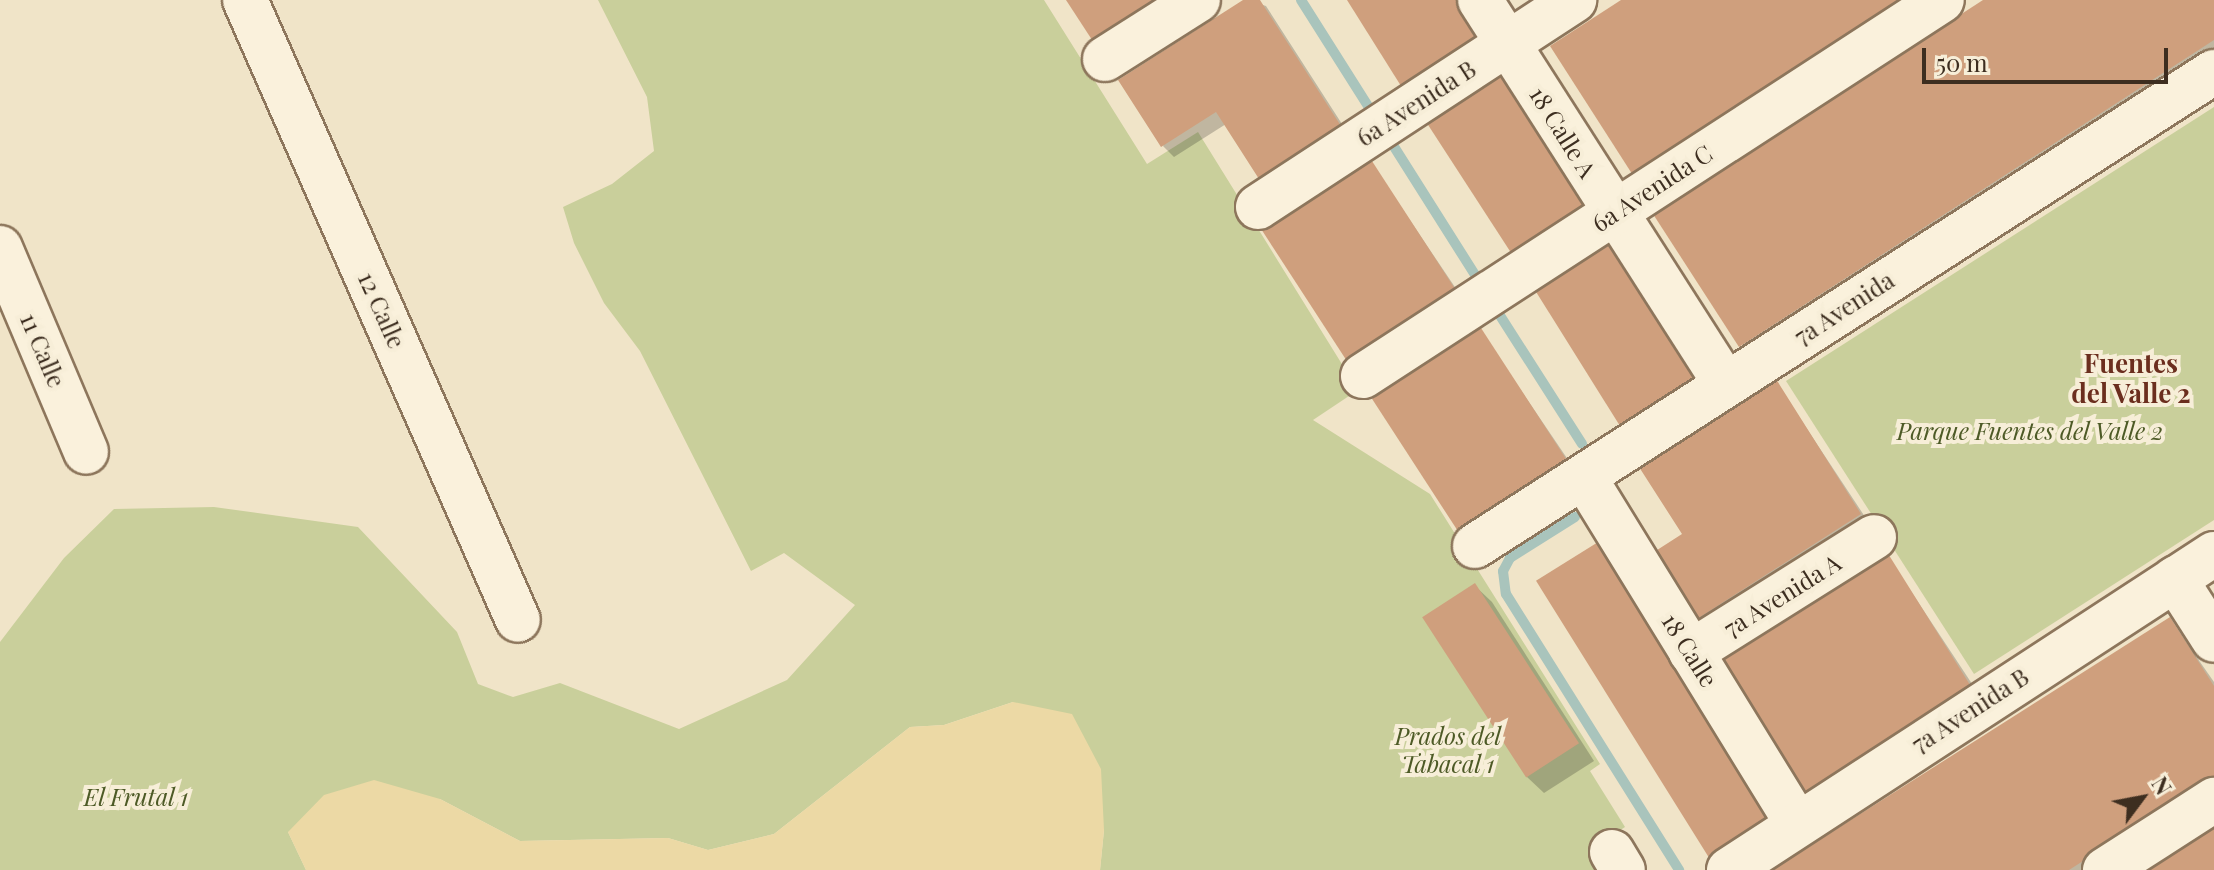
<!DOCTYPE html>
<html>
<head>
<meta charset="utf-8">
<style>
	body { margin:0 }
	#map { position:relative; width:2214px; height:870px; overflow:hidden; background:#f0e4c8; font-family:"Playfair Display",serif }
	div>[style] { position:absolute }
	.green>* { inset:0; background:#c9cf9b }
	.sand>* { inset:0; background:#ecd9a5 }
	.shadow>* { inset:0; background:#0003 }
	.stream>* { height:10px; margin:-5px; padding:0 5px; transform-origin:5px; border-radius:5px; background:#a9c4bc }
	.building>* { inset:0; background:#cf9f7d; transform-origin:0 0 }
	.roads { filter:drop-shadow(2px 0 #8d765c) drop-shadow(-2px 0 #8d765c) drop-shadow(0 2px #8d765c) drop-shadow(0 -2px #8d765c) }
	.minor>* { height:44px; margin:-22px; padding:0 22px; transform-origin:22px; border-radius:22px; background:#faf1dc }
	span { translate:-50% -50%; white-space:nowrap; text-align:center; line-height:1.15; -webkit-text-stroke:8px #f7eed8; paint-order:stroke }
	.street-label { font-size:24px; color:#3d2e20 }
	.park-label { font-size:24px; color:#4d5a26; font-style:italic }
	.neighbourhood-label { font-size:26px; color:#6b2e1e; font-weight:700 }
	.north { position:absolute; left:2102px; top:758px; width:80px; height:80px; -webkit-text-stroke:6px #f7eed8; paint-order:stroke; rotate:58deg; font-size:22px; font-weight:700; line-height:32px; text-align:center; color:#3d2e20 }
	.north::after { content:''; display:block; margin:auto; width:28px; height:36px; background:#3d2e20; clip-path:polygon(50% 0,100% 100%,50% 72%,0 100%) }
	.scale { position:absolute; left:1922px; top:48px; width:246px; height:36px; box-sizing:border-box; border:4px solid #3d2e20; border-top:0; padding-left:10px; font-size:24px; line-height:28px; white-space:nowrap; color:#3d2e20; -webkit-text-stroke:6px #f7eed8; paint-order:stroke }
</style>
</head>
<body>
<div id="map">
	<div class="green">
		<i style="clip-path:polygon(598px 0,1044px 0,1147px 164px,1198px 132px,1358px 390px,1313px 420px,1430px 494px,1600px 764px,1590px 771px,1625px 827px,1589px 851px,1601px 870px,1100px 870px,1104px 830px,1013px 702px,944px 725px,910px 727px,774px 834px,708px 850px,668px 838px,520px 841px,440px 799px,288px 832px,306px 870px,0 870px,0 642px,64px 558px,114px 509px,214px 507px,358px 527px,457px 632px,478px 684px,513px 697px,560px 683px,679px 729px,787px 680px,855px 605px,784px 553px,751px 571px,640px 351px,604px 303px,574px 243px,563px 207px,612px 184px,654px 151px,647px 97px)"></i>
		<i style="clip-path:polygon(2214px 107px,2214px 520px,1974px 674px,1786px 381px)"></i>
	</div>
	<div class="sand">
		<i style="clip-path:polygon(1013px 702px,1072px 714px,1101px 769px,1104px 830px,1100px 870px,306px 870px,288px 832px,324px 795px,374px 780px,440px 799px,520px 841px,668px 838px,708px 850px,774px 834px,910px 727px,944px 725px)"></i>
	</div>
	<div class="shadow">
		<i style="clip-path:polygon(1247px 0,1266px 6px,1351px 138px,1272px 189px,1226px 124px,1174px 157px,1163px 146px)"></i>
		<i style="clip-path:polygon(1987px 0,2214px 0,2214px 58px,1752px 357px,1656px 214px)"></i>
		<i style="clip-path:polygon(1370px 161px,1467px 305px,1360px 373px)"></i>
		<i style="clip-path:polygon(1480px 330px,1577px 473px,1470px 542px,1459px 530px)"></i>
		<i style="clip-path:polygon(1776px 382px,1871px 526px,1709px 629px,1698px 617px,1684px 535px)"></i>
		<i style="clip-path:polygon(1887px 555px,1982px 699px,1820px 801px,1809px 790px)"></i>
		<i style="clip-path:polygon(1475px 586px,1492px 602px,1594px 761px,1544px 793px,1527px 777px)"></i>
		<i style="clip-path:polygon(2170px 619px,2214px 682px,2214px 796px,2097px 870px,1776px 870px)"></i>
	</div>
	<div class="stream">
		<i style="left:1301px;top:0;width:138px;rotate:57.7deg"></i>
		<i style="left:1386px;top:134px;width:180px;rotate:57.7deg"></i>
		<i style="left:1492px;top:303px;width:167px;rotate:57.4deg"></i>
		<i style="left:1575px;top:517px;width:77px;rotate:147.8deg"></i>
		<i style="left:1510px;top:558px;width:15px;rotate:118deg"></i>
		<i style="left:1503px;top:571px;width:23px;rotate:83deg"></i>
		<i style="left:1506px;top:594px;width:326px;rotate:57.9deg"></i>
	</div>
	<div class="building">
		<i style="clip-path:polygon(1066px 0,1168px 0,1096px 46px)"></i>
		<i style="clip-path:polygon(1243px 0,1260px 0,1341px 126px,1259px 179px,1216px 112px,1161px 147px,1118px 80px)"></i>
		<i style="clip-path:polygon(1347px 0,1463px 0,1484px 33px,1401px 86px)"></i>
		<i style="clip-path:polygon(1621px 0,1914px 0,1636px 180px,1550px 46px)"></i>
		<i style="clip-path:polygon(1983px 0,2214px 0,2214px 40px,1739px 347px,1653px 214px)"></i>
		<i style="left:1508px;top:70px;width:159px;height:97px;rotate:57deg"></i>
		<i style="left:1370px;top:158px;width:161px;height:130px;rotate:57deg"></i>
		<i style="left:1618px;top:238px;width:160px;height:98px;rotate:58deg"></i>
		<i style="left:1481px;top:328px;width:158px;height:130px;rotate:57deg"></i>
		<i style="clip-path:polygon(1776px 379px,1861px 514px,1697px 619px,1654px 552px,1682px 534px,1639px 467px)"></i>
		<i style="left:1603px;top:539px;width:328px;height:79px;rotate:58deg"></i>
		<i style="left:1887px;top:552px;width:160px;height:196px;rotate:58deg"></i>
		<i style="left:1475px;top:583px;width:191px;height:63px;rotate:57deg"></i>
		<i style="clip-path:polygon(2170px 617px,2214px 686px,2214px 777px,2069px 870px,1772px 870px)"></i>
		<i style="clip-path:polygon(2214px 826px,2214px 870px,2145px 870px,2169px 855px)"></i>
	</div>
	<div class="roads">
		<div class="minor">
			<i style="left:245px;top:0;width:677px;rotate:66.24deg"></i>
			<i style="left:1480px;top:0;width:456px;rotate:57.4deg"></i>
			<i style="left:1105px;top:59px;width:110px;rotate:-32.4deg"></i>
			<i style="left:1258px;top:207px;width:378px;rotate:-33.2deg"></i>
			<i style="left:0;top:248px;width:221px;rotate:67.1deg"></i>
			<i style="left:1363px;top:376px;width:690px;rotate:-33deg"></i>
			<i style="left:1584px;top:477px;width:405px;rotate:58.4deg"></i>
			<i style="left:1475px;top:546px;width:878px;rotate:-32.68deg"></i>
			<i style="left:2175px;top:579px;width:72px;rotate:57.4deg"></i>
			<i style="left:1691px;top:652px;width:216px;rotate:-32.1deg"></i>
			<i style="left:1612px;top:852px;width:21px;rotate:59deg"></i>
			<i style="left:1729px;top:870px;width:579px;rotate:-33.09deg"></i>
			<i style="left:2105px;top:870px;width:130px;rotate:-32.7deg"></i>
		</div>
	</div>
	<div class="street-label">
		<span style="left:1416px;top:103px;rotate:-33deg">6a Avenida B</span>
		<span style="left:1563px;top:132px;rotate:58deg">18 Calle A</span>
		<span style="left:1652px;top:188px;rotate:-33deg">6a Avenida C</span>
		<span style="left:1844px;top:308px;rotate:-33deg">7a Avenida</span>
		<span style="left:382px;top:310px;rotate:66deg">12 Calle</span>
		<span style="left:43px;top:350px;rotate:67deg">11 Calle</span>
		<span style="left:1782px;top:595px;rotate:-32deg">7a Avenida A</span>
		<span style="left:1690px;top:650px;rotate:58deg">18 Calle</span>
		<span style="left:1970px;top:710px;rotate:-33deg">7a Avenida B</span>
	</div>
	<div class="park-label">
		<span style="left:2030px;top:431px">Parque Fuentes del Valle 2</span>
		<span style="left:1448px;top:750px">Prados del<br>Tabacal 1</span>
		<span style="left:136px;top:797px">El Frutal 1</span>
	</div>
	<div class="neighbourhood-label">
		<span style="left:2131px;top:378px">Fuentes<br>del Valle 2</span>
	</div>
	<div class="north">N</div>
	<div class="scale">50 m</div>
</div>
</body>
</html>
